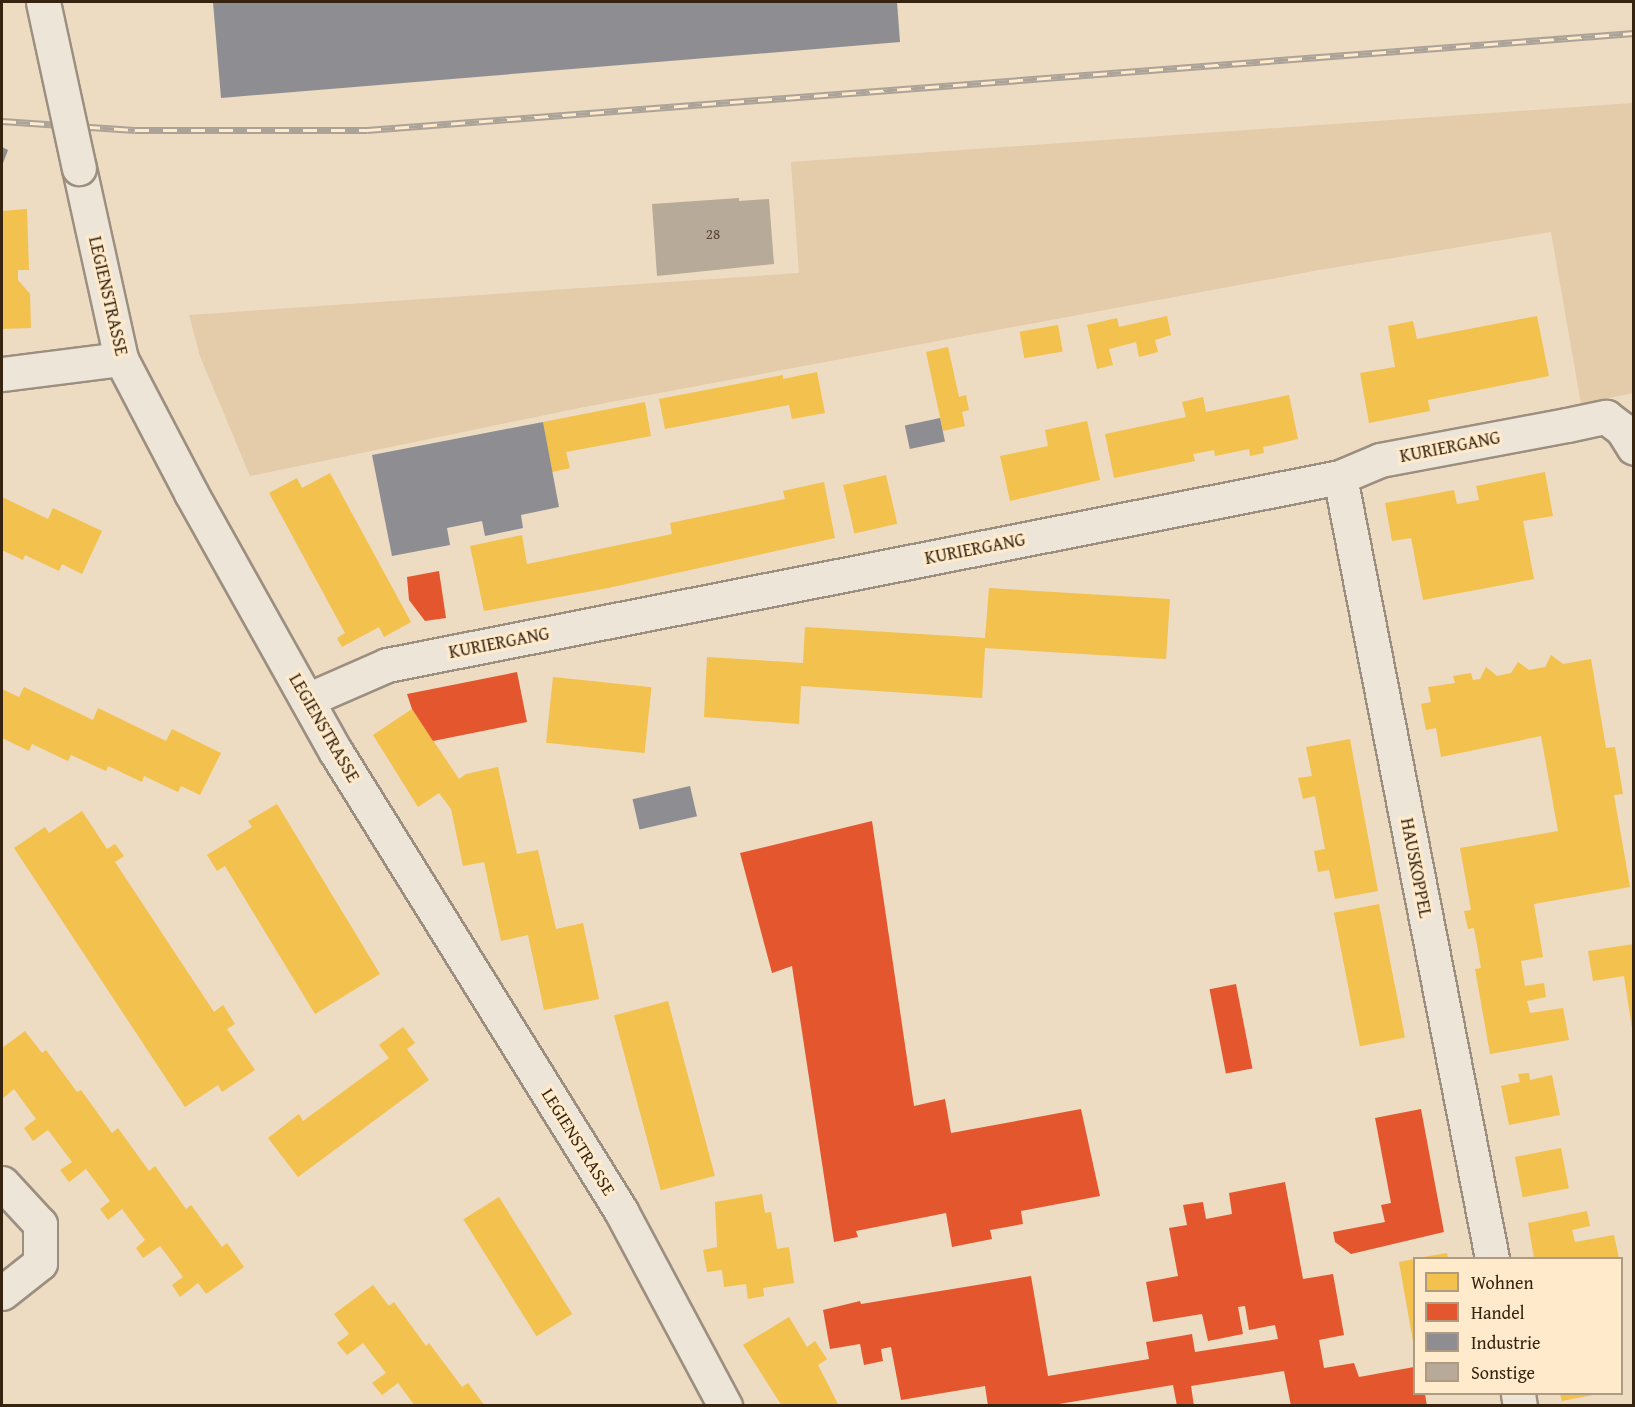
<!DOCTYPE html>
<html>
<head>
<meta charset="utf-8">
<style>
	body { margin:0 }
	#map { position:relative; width:1635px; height:1407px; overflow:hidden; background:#eddbc2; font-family:"Gentium Book Plus",serif }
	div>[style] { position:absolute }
	.green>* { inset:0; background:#e4cba9 }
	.homes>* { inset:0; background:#f2c14e; transform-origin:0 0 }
	.shops>* { inset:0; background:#e4572e; transform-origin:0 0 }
	.industry>* { inset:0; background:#8d8d92; transform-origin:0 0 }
	.building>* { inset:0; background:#b8aa98 }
	.roads { filter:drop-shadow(2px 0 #9c8f7f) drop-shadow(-2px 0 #9c8f7f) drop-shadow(0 2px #9c8f7f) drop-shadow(0 -2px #9c8f7f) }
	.minor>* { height:33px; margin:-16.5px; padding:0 16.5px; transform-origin:16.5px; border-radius:16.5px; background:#eee5d9 }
	.rail>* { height:7px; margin-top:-3.5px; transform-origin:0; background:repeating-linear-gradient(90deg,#ffeacc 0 14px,#aca398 0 28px); box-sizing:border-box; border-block:2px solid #aca398 }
	.bridges { filter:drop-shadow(2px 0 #9c8f7f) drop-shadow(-2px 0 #9c8f7f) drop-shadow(0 2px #9c8f7f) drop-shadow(0 -2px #9c8f7f) }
	.minor-bridge>* { height:33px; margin:-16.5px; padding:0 16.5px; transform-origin:16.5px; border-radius:16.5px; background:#eee5d9 }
	span { translate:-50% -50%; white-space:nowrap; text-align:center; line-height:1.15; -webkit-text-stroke:6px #ffeacc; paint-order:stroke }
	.number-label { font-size:15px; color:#574632 }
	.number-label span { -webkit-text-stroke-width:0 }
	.street-label { font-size:18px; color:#372410 }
	.frame { position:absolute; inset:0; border:3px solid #372410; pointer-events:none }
	.legend { position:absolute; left:1413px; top:1257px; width:210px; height:138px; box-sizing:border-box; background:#ffeacc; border:2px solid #af9b81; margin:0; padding:8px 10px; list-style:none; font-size:18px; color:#372410 }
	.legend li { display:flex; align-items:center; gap:12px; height:30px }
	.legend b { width:30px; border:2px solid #af9b81 }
</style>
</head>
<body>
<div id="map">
	<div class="green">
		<i style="clip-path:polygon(1633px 103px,1633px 393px,1581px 404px,1551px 232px,1319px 270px,584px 407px,250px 476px,200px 356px,189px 315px,799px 273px,791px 162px)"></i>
	</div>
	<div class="homes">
		<i style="clip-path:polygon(27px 209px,29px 270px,18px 270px,18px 280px,30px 294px,31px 328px,2px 329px,2px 211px)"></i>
		<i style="clip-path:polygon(1167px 316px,1171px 335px,1155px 340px,1158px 352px,1139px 357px,1136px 342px,1109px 349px,1113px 365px,1097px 369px,1087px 325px,1117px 318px,1119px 327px)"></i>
		<i style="clip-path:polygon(1537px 316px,1549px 376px,1428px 400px,1430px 411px,1369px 423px,1360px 373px,1395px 367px,1388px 326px,1413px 321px,1417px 339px)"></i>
		<i style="left:1058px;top:325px;width:27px;height:39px;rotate:80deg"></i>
		<i style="clip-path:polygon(948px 347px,959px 397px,966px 395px,969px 410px,962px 412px,965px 426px,943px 431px,926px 352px)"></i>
		<i style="clip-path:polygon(817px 372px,825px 413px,792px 419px,789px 405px,665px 429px,659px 399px,783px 375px,783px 379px)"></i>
		<i style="clip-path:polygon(1289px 395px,1298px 439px,1263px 447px,1264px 453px,1250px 456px,1249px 449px,1215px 456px,1214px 450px,1204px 452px,1193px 454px,1195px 461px,1114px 478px,1105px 434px,1186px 417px,1182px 402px,1203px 397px,1206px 412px)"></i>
		<i style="clip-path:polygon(645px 402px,651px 436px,566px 452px,570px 468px,552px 472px,543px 422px)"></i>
		<i style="clip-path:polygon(1087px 421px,1100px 480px,1010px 501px,1000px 456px,1048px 446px,1045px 430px)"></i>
		<i style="clip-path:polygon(1545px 472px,1553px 516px,1523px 521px,1534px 579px,1423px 600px,1411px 538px,1392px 541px,1385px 503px,1454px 490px,1457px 504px,1479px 500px,1476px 486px)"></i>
		<i style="clip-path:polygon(330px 473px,411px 622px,384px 637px,379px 627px,342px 647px,337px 638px,345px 633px,269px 493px,297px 478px,302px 488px)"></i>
		<i style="left:886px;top:475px;width:50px;height:44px;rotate:77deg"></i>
		<i style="clip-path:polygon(824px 482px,835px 538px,608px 588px,484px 611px,470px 546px,522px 535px,527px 564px,672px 534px,670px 523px,785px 499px,783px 491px)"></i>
		<i style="clip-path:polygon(2px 497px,48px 519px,53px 508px,102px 531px,82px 574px,62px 564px,59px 571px,25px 555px,23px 560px,2px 550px)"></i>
		<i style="clip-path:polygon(989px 588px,1170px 599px,1166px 659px,985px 648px,982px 698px,801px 686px,799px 724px,704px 717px,707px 657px,803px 663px,805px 627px,985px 638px)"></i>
		<i style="clip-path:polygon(1551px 655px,1563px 664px,1591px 659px,1606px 748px,1615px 747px,1623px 794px,1614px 795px,1630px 887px,1534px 904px,1543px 957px,1521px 961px,1525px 986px,1544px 983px,1546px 997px,1527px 1001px,1530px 1013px,1563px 1008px,1569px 1040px,1490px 1054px,1475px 969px,1481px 968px,1474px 928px,1468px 929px,1464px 911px,1471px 910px,1460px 848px,1558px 831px,1541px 736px,1441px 757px,1436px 728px,1426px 730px,1421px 704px,1431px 702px,1428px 687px,1455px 683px,1453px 676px,1471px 673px,1473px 680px,1480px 679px,1486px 667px,1497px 676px,1511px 673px,1518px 662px,1529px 670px,1545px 667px)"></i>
		<i style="left:553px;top:677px;width:99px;height:66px;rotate:6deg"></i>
		<i style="clip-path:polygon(24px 687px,93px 720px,98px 708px,166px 741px,172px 729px,221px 753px,200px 795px,181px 786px,178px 792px,144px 776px,142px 782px,108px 766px,106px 771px,71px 755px,68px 761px,32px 744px,29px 751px,2px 738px,2px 689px,19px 697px)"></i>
		<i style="clip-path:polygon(412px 709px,459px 779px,466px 774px,498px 767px,517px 854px,538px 850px,556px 929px,583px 923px,599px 999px,544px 1010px,528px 935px,501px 941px,484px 862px,463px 866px,451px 809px,439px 793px,418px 807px,373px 735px)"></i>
		<i style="clip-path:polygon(1350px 739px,1378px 891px,1335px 899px,1329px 870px,1318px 872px,1314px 851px,1325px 849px,1315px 796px,1303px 799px,1298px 778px,1312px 776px,1306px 747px)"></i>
		<i style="clip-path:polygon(277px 804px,380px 974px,315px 1014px,225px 866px,217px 871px,207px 855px,252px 827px,248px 821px)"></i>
		<i style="clip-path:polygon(82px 811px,107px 849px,115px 844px,124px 856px,115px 862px,214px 1012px,223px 1005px,235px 1024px,227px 1029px,255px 1070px,222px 1092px,218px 1085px,185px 1107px,14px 848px,45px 827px,49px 833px)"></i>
		<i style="left:1379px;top:904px;width:136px;height:46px;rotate:79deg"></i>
		<i style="clip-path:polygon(1634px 944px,1634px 1028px,1632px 1028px,1624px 976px,1593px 981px,1588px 951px)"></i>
		<i style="left:668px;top:1001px;width:181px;height:56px;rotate:75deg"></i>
		<i style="clip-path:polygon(403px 1027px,415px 1043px,407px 1049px,429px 1080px,298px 1177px,268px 1138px,299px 1114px,303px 1121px,389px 1058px,379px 1045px)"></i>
		<i style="clip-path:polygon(25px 1031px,42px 1053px,46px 1050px,77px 1092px,81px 1090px,112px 1133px,118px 1128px,149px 1171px,155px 1166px,186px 1209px,191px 1205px,222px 1247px,227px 1243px,244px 1267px,206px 1294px,198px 1283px,180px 1297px,172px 1285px,183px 1277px,172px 1262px,160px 1246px,143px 1258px,136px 1248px,145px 1240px,122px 1209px,108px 1220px,100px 1209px,110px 1201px,86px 1169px,69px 1182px,60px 1170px,72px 1162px,48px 1130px,33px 1141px,24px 1128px,36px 1119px,14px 1089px,2px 1099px,2px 1048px)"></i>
		<i style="clip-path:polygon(1529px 1073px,1530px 1080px,1552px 1075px,1560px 1115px,1509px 1125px,1501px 1086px,1520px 1082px,1518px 1074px)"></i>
		<i style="left:1561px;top:1148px;width:41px;height:47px;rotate:79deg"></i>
		<i style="clip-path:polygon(762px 1194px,765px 1213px,771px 1212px,777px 1249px,789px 1247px,794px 1283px,763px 1288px,764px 1296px,748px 1299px,746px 1284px,724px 1287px,722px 1270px,707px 1272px,703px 1250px,717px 1247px,715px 1202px)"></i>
		<i style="left:499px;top:1197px;width:138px;height:42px;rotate:58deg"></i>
		<i style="clip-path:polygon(1587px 1211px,1590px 1226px,1572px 1230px,1575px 1242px,1614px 1235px,1619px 1258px,1534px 1258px,1528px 1223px)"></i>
		<i style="clip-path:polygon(1447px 1253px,1448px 1258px,1424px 1258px,1424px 1257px)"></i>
		<i style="clip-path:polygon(1414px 1259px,1414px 1341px,1413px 1341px,1399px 1262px)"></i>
		<i style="clip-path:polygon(373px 1285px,389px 1306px,394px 1302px,426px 1346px,429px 1343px,462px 1387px,468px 1383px,485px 1406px,415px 1406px,398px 1383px,382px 1395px,372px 1383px,386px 1373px,363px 1343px,347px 1355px,337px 1343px,349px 1334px,334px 1314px)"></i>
		<i style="clip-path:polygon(789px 1317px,807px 1347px,815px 1341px,827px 1359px,818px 1365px,839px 1406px,782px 1406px,743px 1345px)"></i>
		<i style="clip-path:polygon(1560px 1394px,1593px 1394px,1593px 1395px,1562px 1401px)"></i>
	</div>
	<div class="shops">
		<i style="clip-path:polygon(439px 571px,446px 618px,425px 621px,409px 600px,407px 577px)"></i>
		<i style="clip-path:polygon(517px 672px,527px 722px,433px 741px,412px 709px,407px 694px)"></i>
		<i style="clip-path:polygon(872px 821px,914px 1106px,945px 1099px,951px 1133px,1081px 1109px,1100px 1196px,1021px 1211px,1023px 1224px,990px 1230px,992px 1239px,952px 1247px,946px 1213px,856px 1231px,858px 1237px,834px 1242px,792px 966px,772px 973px,740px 853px)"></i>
		<i style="left:1236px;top:984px;width:86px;height:27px;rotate:79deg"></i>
		<i style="clip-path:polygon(1421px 1109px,1444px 1232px,1351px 1254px,1335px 1242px,1333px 1232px,1385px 1222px,1381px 1205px,1391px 1203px,1375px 1118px)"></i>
		<i style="clip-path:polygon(1285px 1182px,1303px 1279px,1333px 1274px,1344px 1335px,1319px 1340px,1324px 1368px,1354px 1363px,1359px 1377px,1414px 1367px,1414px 1394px,1425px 1394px,1427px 1406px,1291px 1406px,1284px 1371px,1191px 1386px,1194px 1406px,1177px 1406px,1173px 1385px,1047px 1406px,988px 1406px,985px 1386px,901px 1400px,891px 1347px,881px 1349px,883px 1361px,864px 1365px,860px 1344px,830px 1349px,823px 1310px,860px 1301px,861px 1304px,1031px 1276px,1048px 1376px,1149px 1359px,1146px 1342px,1192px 1334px,1195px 1352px,1278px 1339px,1275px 1325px,1249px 1330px,1245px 1306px,1238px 1307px,1243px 1334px,1208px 1341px,1202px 1314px,1153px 1322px,1146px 1282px,1178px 1276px,1169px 1228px,1187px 1225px,1183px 1205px,1203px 1202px,1206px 1219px,1232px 1214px,1229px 1193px)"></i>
	</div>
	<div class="industry">
		<i style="clip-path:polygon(213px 2px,897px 2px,900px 42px,221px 98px)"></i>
		<i style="clip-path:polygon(2px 147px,8px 150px,2px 166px)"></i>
		<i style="left:940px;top:418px;width:24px;height:36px;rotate:78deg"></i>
		<i style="clip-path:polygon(543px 422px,559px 507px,521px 515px,523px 528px,485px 536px,482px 521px,447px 528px,450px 545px,392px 556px,372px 455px)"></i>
		<i style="left:690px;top:786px;width:31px;height:59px;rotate:77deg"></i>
	</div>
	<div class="building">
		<i style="clip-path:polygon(739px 198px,739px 201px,769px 199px,774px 264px,657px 276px,652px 204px)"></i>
	</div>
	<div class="roads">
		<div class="minor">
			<i style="left:79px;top:168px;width:196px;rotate:77.6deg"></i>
			<i style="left:121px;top:359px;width:151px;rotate:62.4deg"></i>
			<i style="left:191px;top:493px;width:297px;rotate:60.8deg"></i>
			<i style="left:336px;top:752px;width:540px;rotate:58.16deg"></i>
			<i style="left:621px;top:1211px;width:221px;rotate:61.9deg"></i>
			<i style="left:2px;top:374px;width:120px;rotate:-7.2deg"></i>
			<i style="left:1340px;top:477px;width:796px;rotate:78.99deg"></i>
			<i style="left:307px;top:700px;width:87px;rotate:-23.6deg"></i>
			<i style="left:387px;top:665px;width:971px;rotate:-11.16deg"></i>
			<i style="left:1340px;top:477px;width:43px;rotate:-23deg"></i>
			<i style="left:1380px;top:460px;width:190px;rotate:-10.6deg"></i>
			<i style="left:1567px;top:425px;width:40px;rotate:-12deg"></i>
			<i style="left:1606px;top:417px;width:20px;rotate:37deg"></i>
			<i style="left:1622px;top:429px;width:22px;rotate:58deg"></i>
			<i style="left:2px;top:1183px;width:56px;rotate:47.2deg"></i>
			<i style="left:40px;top:1224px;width:39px;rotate:90deg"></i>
			<i style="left:40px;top:1263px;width:48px;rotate:141.7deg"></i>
			<i style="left:1518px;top:1394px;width:12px;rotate:81deg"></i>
		</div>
	</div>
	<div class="rail">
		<i style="left:2px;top:121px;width:133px;rotate:3.9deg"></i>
		<i style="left:135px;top:130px;width:232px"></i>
		<i style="left:367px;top:130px;width:1271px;rotate:-4.38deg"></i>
	</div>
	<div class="bridges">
		<div class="minor-bridge">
			<i style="left:43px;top:2px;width:170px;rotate:77.8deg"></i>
		</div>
	</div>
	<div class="number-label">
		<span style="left:713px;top:234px">28</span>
	</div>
	<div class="street-label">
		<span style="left:108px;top:296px;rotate:77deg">LEGIENSTRASSE</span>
		<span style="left:1450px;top:447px;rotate:-11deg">KURIERGANG</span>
		<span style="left:975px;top:549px;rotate:-11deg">KURIERGANG</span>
		<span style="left:499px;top:643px;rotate:-11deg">KURIERGANG</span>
		<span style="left:324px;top:728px;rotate:60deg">LEGIENSTRASSE</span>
		<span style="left:1416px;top:868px;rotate:79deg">HAUSKOPPEL</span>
		<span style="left:578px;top:1142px;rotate:58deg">LEGIENSTRASSE</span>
	</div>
	<div class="frame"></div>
	<ul class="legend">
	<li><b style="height:16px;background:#f2c14e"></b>Wohnen</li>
	<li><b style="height:16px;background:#e4572e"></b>Handel</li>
	<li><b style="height:16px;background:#8d8d92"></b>Industrie</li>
	<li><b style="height:16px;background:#b8aa98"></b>Sonstige</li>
	</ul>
</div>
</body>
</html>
